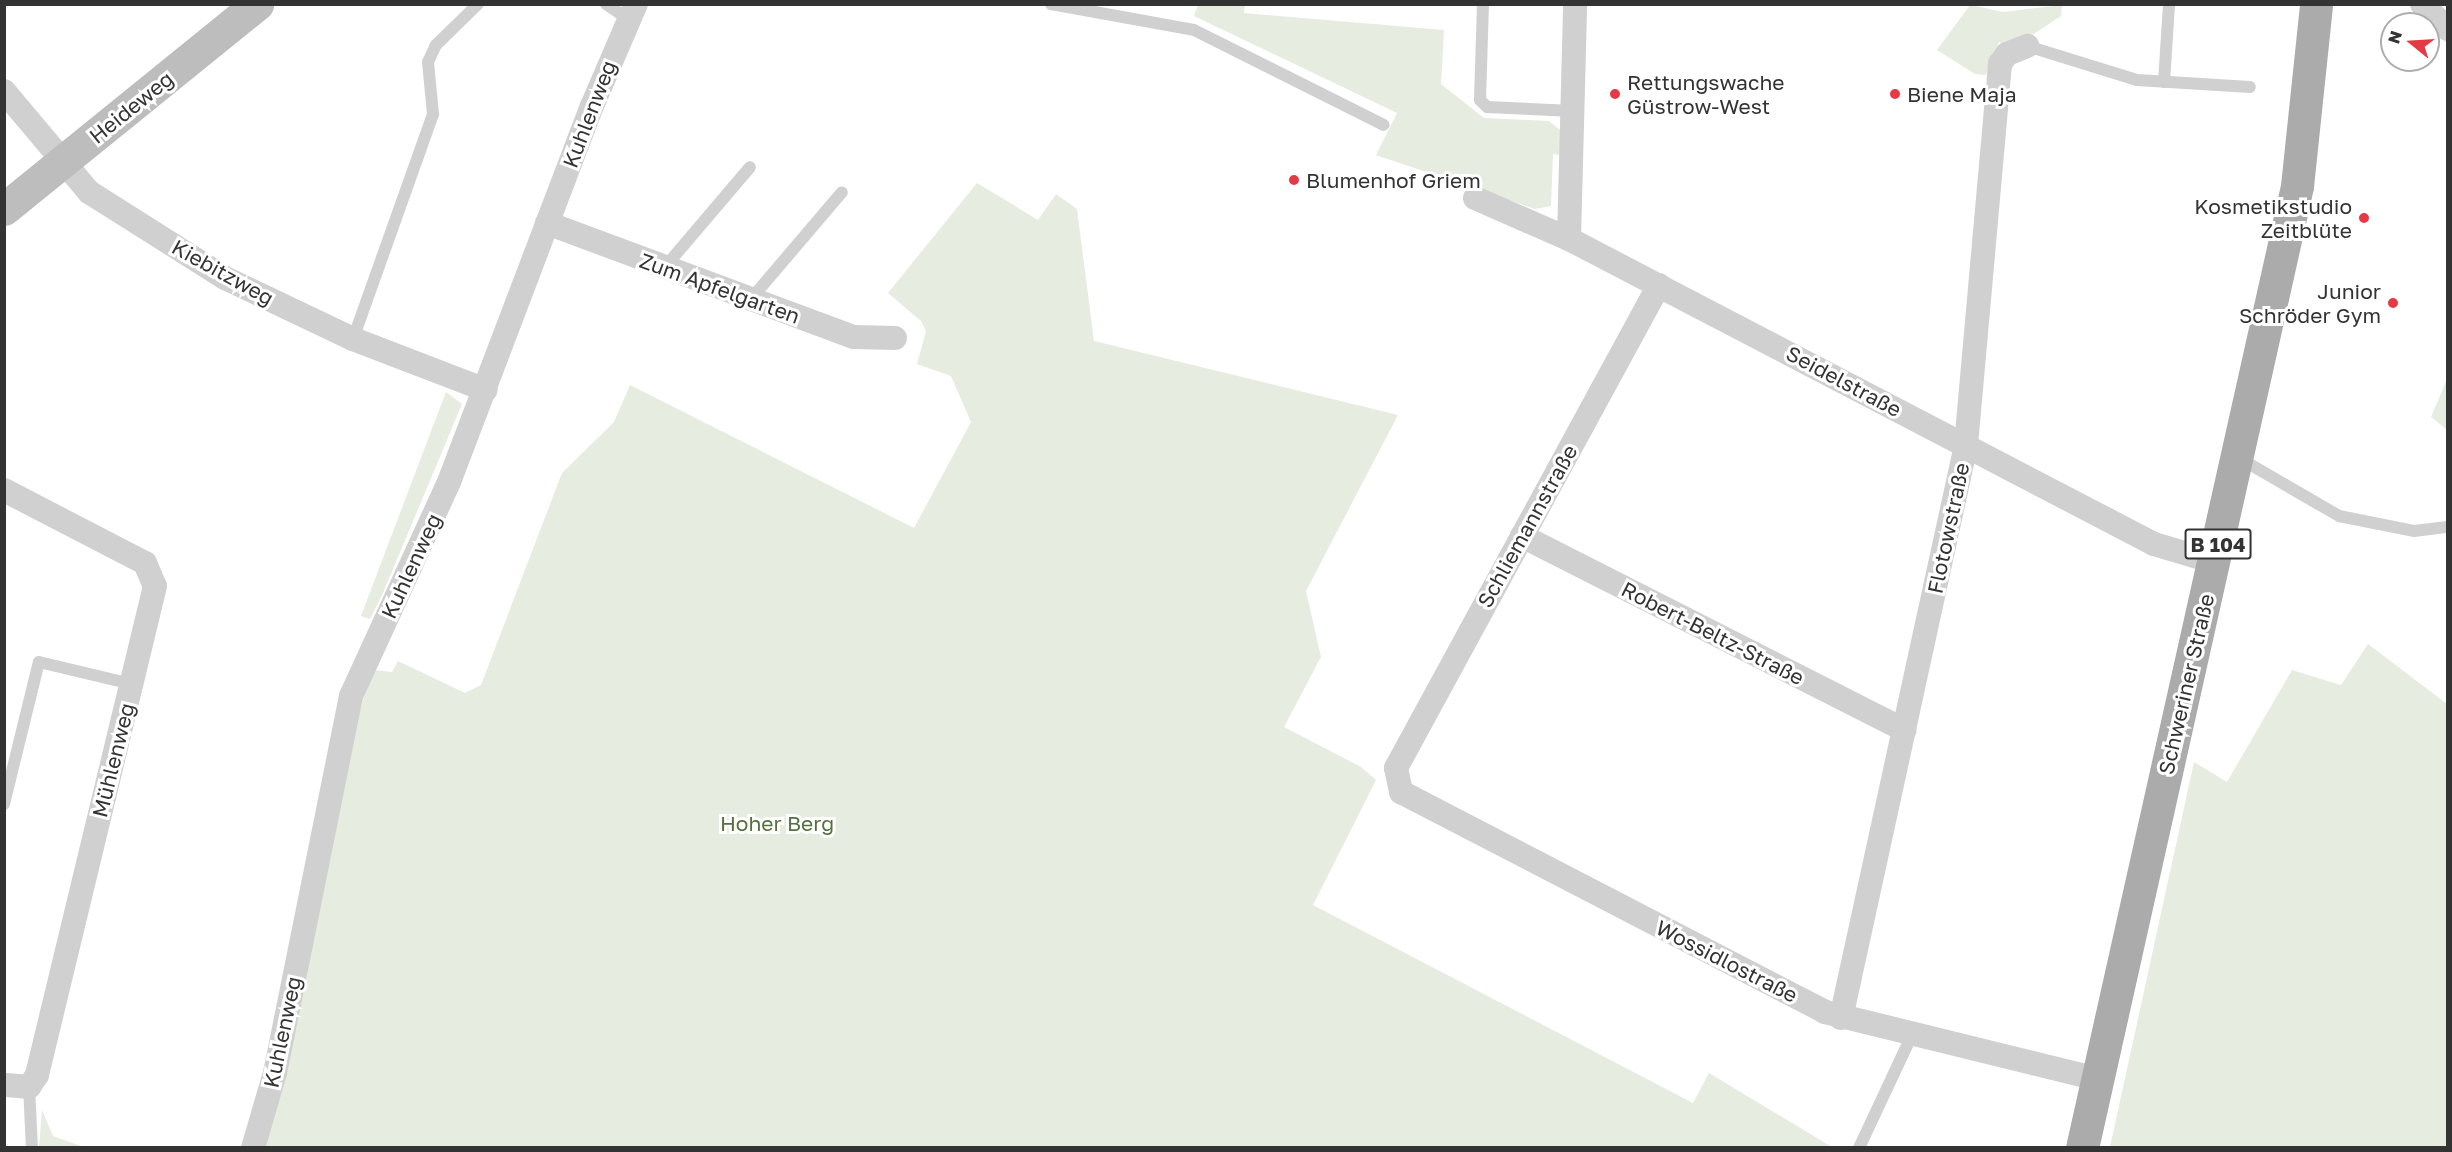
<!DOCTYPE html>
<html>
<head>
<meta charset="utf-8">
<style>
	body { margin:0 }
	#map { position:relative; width:2452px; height:1152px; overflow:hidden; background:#fff; font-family:"Golos Text",sans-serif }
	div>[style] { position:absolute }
	.green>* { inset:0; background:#e6ecdf }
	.lane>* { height:12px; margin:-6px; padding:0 6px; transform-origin:6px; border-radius:6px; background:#d0d0d0 }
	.street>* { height:24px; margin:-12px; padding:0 12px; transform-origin:12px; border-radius:12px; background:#d0d0d0 }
	.secondary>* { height:33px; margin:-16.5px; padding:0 16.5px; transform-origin:16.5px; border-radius:16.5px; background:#bdbdbd }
	.primary>* { height:33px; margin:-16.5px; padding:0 16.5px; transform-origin:16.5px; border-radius:16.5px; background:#ababab }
	.dots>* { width:16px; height:16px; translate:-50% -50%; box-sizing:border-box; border:3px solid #fff; border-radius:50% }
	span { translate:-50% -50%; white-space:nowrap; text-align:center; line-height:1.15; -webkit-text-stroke:6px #fff; paint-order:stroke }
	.shield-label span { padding:2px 4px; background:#fff; border:2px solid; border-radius:4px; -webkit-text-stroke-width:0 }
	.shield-label { font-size:20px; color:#333; font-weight:700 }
	.poi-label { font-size:21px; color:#333 }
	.left { translate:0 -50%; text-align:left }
	.right { translate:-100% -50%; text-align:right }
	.street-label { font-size:21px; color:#333 }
	.park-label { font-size:21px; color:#56703f }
	.frame { position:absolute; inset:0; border:6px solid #333; pointer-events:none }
	.north { position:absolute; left:2380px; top:12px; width:60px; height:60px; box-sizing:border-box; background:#fff; border:2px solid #adadad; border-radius:50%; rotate:288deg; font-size:16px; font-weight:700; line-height:24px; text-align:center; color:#333 }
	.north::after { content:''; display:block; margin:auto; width:21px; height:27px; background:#e63946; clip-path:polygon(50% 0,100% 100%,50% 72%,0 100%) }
</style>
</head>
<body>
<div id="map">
	<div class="green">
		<i style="clip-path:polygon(1198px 5px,1245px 5px,1244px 13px,1444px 30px,1441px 84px,1484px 118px,1549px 121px,1560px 130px,1561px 155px,1553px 154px,1551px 206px,1535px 209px,1376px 155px,1397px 113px,1194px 16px)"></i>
		<i style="clip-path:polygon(1970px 5px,2003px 12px,2062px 5px,2061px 16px,2032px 35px,2004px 45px,1999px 42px,1986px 75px,1975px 74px,1937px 50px)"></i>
		<i style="clip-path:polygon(977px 183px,1038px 220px,1056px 194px,1077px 209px,1094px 341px,1398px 415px,1306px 591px,1321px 657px,1284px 727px,1361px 767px,1376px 780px,1313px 905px,1693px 1103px,1709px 1073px,1832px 1147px,264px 1148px,347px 748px,373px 670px,392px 672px,398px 661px,465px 693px,481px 685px,562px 473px,614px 422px,630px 385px,914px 528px,971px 422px,951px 376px,917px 364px,926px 331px,921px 321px,888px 293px)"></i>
		<i style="clip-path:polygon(2447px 379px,2447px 430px,2431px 417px)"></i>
		<i style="clip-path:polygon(446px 392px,462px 404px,383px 593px,370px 619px,361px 616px)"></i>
		<i style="clip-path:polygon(2368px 644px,2447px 704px,2447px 1147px,2110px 1147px,2194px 762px,2227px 782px,2292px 670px,2341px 685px)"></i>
		<i style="clip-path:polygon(42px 1110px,53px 1136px,84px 1147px,39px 1147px)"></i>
	</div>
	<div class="lane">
		<i style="left:606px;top:4px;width:25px;rotate:34deg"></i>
		<i style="left:1051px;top:4px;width:145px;rotate:10.3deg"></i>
		<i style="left:1194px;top:30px;width:212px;rotate:26.6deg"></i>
		<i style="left:1483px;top:4px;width:96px;rotate:91.8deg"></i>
		<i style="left:1480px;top:100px;width:10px;rotate:45deg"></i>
		<i style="left:1487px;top:107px;width:86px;rotate:2.7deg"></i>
		<i style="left:2027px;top:46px;width:115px;rotate:17.2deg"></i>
		<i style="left:2137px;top:80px;width:113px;rotate:3.5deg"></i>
		<i style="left:2164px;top:82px;width:78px;rotate:-86.3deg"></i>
		<i style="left:665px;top:267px;width:131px;rotate:-49.6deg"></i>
		<i style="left:751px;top:299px;width:140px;rotate:-49.6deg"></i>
		<i style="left:353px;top:339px;width:239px;rotate:-70.4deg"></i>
		<i style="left:433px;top:114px;width:52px;rotate:-95.5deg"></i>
		<i style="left:428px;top:62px;width:19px;rotate:-65deg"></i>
		<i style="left:436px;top:45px;width:59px;rotate:-44.3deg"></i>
		<i style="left:2239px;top:458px;width:116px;rotate:30.1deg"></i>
		<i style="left:2339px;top:516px;width:76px;rotate:11.3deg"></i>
		<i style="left:2414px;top:531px;width:34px;rotate:-7deg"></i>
		<i style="left:4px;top:804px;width:146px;rotate:-76.2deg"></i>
		<i style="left:39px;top:662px;width:95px;rotate:13.4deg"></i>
		<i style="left:29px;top:1087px;width:61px;rotate:87.2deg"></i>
		<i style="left:1859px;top:1148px;width:123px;rotate:-64.9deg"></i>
	</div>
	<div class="street">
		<i style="left:2422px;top:4px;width:36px;rotate:44deg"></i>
		<i style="left:4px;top:91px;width:132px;rotate:49.9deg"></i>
		<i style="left:89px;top:192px;width:161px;rotate:32.3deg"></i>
		<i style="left:225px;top:278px;width:142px;rotate:25.5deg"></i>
		<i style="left:353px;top:339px;width:142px;rotate:21deg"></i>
		<i style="left:1475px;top:198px;width:103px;rotate:23.6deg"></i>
		<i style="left:1569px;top:239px;width:660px;rotate:27.54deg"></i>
		<i style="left:2154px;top:544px;width:63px;rotate:16.7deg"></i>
		<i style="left:547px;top:223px;width:327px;rotate:20.4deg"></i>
		<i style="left:854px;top:337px;width:41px;rotate:1.4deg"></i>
		<i style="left:1569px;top:239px;width:235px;rotate:-88.5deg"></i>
		<i style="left:1659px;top:285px;width:550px;rotate:118.57deg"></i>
		<i style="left:1396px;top:768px;width:25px;rotate:78deg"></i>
		<i style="left:1401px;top:792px;width:478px;rotate:27.4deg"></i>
		<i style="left:1825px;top:1012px;width:281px;rotate:13.8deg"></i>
		<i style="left:4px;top:490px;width:159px;rotate:27.4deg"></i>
		<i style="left:145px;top:563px;width:25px;rotate:67deg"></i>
		<i style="left:155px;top:586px;width:503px;rotate:103.57deg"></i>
		<i style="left:37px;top:1075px;width:14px;rotate:124deg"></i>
		<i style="left:29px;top:1087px;width:25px;rotate:-175deg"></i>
		<i style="left:1522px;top:536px;width:429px;rotate:26.9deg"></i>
		<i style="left:1841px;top:1018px;width:586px;rotate:-77.69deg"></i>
		<i style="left:1966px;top:445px;width:383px;rotate:-84.9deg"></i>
		<i style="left:2000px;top:64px;width:12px;rotate:-55deg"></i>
		<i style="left:2007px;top:54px;width:22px;rotate:-22deg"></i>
		<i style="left:253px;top:1148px;width:78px;rotate:-73.7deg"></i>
		<i style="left:275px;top:1073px;width:385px;rotate:-78.6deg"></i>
		<i style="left:351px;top:696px;width:235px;rotate:-65.4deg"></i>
		<i style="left:449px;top:482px;width:402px;rotate:-69.2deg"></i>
		<i style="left:592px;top:106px;width:111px;rotate:-66.7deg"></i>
	</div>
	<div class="secondary">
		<i style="left:4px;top:209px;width:326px;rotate:-39deg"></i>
	</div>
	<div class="primary">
		<i style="left:2082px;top:1148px;width:986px;rotate:-77.4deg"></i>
		<i style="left:2297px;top:186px;width:183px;rotate:-84deg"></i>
	</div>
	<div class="dots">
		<i style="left:1615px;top:94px;background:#e63946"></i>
		<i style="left:1895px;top:94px;background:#e63946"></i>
		<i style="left:1294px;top:180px;background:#e63946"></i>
		<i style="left:2364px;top:218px;background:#e63946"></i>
		<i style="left:2393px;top:303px;background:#e63946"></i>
	</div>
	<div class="shield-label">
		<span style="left:2218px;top:544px">B 104</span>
	</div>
	<div class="poi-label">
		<span class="left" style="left:1627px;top:94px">Rettungswache<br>Güstrow-West</span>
		<span class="left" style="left:1907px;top:94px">Biene Maja</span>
		<span class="left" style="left:1306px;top:180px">Blumenhof Griem</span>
		<span class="right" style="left:2352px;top:218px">Kosmetikstudio<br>Zeitblüte</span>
		<span class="right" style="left:2381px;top:303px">Junior<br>Schröder Gym</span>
	</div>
	<div class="street-label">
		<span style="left:131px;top:107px;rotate:-39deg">Heideweg</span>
		<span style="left:589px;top:114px;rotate:-69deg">Kuhlenweg</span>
		<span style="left:223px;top:272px;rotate:29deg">Kiebitzweg</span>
		<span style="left:720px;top:288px;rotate:20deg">Zum Apfelgarten</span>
		<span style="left:1844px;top:381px;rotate:28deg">Seidelstraße</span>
		<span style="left:1527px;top:526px;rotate:-61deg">Schliemannstraße</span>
		<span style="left:1948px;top:528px;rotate:-78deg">Flotowstraße</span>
		<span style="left:411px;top:566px;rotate:-65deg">Kuhlenweg</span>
		<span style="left:1713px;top:633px;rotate:27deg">Robert-Beltz-Straße</span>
		<span style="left:2186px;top:684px;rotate:-77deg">Schweriner Straße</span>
		<span style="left:113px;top:760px;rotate:-76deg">Mühlenweg</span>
		<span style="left:1727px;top:961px;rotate:27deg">Wossidlostraße</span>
		<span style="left:282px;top:1032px;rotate:-78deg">Kuhlenweg</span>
	</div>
	<div class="park-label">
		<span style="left:777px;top:823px">Hoher Berg</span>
	</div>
	<div class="frame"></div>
	<div class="north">N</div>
</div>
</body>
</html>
